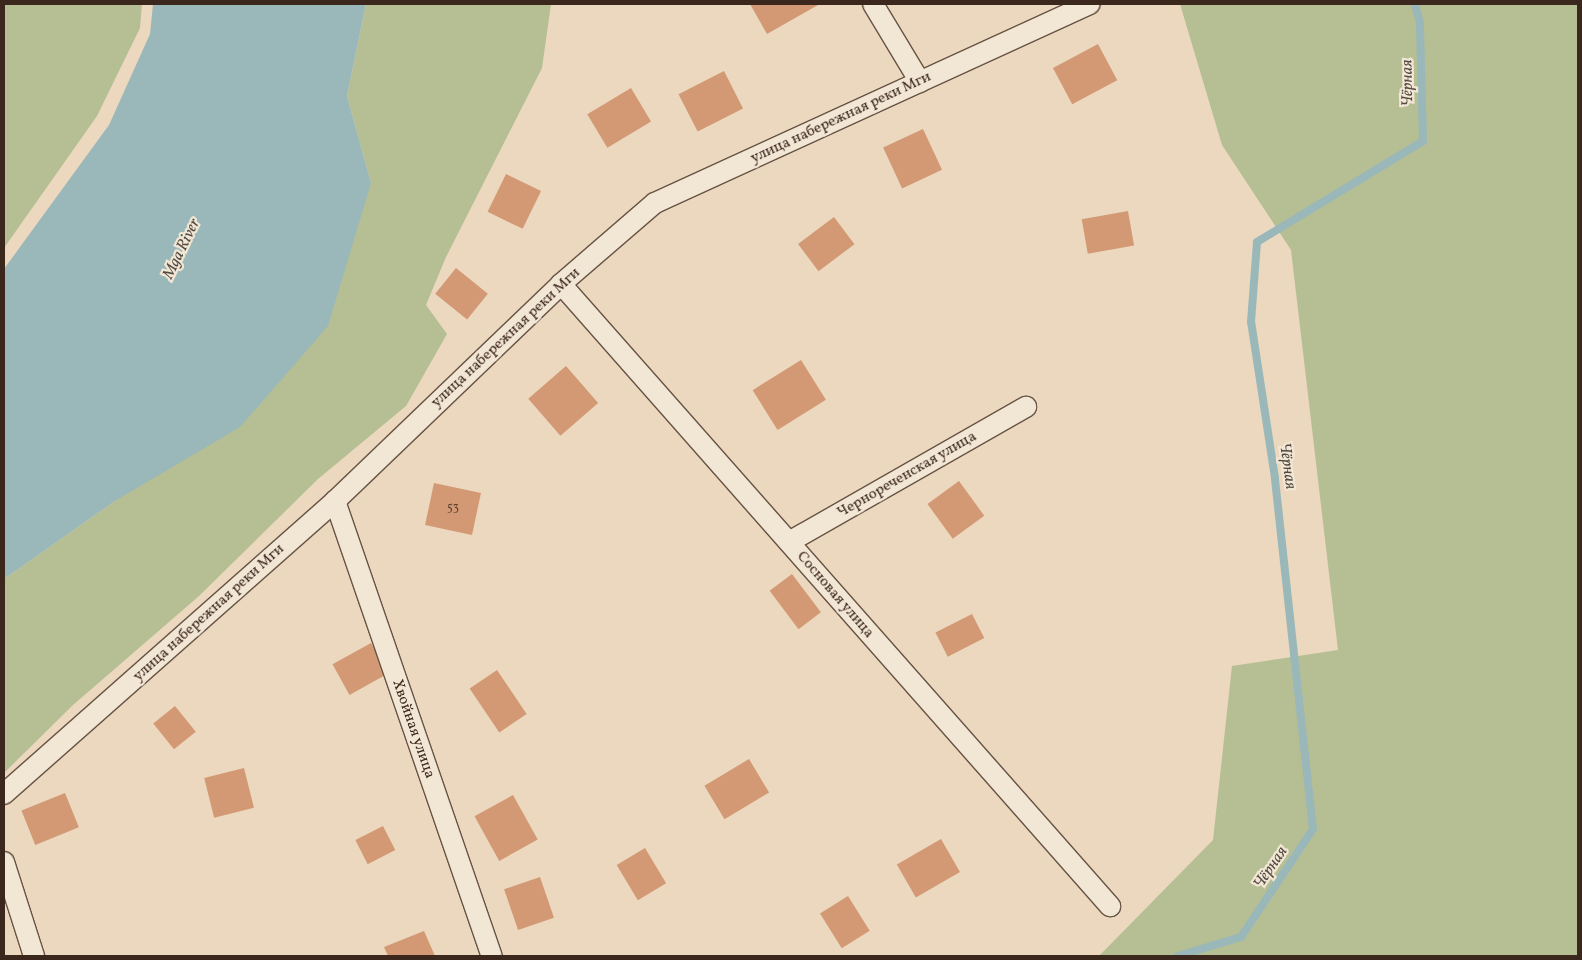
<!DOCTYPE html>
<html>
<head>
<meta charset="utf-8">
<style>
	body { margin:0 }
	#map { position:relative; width:1582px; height:960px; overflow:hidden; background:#ebd8be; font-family:Vollkorn,serif }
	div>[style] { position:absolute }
	.green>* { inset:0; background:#b5bf93 }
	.water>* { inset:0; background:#9ab8b9 }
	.stream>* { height:8px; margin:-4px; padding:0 4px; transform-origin:4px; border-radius:4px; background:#9ab8b9 }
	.building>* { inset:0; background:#d39974; transform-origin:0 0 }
	.roads { filter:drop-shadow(1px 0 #675344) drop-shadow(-1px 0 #675344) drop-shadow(0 1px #675344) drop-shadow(0 -1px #675344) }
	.street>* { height:20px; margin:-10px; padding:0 10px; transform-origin:10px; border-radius:10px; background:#f2e6d5 }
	span { translate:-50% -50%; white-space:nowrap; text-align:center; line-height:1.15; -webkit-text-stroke:4.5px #f2e6d5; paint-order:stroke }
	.number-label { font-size:12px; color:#614431 }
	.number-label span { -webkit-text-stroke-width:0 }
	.street-label { font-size:15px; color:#3b271b }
	.water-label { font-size:16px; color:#534b42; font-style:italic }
	.frame { position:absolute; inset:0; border:5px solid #3b271b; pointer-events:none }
</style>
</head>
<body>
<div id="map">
	<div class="green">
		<i style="clip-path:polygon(4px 4px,142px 4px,140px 28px,97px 116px,4px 248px)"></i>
		<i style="clip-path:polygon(366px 4px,551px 4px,542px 68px,446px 257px,426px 305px,447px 334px,406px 406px,318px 479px,199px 596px,73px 705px,4px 773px,4px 579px,115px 501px,371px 183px,347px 96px)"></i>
		<i style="clip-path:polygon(1180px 4px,1578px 4px,1578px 956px,1099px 956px,1213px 840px,1232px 666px,1338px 650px,1291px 250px,1222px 145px)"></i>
	</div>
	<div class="water">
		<i style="clip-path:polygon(153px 4px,366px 4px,347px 96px,371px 183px,328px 326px,240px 427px,115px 501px,4px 579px,4px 269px,109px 125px,150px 34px)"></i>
	</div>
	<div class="stream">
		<i style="left:1178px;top:956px;width:66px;rotate:-16.8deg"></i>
		<i style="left:1241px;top:937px;width:130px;rotate:-56.3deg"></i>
		<i style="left:1313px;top:829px;width:353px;rotate:-96.2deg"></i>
		<i style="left:1275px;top:478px;width:158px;rotate:-98.7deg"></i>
		<i style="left:1251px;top:322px;width:80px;rotate:-85.7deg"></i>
		<i style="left:1257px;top:242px;width:194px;rotate:-31.3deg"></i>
		<i style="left:1423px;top:141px;width:118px;rotate:-91.5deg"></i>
		<i style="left:1420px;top:23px;width:20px;rotate:-105deg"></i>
	</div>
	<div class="building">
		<i style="clip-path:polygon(750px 4px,817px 4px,818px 5px,767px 34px)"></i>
		<i style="left:1098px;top:44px;width:41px;height:51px;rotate:62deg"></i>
		<i style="left:724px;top:71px;width:42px;height:51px;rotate:63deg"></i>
		<i style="left:631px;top:88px;width:39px;height:51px;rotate:59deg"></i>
		<i style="left:923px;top:129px;width:45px;height:44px;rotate:65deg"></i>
		<i style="left:506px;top:174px;width:39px;height:42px;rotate:26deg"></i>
		<i style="left:1128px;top:211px;width:35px;height:47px;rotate:80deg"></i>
		<i style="left:834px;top:217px;width:34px;height:45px;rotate:53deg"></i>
		<i style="left:456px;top:268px;width:41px;height:33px;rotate:39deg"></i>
		<i style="left:801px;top:360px;width:47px;height:57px;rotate:58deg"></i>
		<i style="left:566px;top:366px;width:49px;height:50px;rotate:49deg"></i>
		<i style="left:959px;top:481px;width:43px;height:39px;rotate:54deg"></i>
		<i style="left:434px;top:483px;width:48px;height:43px;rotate:12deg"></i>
		<i style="left:792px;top:574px;width:48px;height:28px;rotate:53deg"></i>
		<i style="left:972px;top:614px;width:27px;height:41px;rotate:63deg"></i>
		<i style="left:371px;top:643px;width:35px;height:44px;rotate:61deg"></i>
		<i style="left:497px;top:670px;width:53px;height:33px;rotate:56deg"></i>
		<i style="left:175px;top:706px;width:33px;height:28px;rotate:51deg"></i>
		<i style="left:749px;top:759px;width:39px;height:52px;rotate:59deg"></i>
		<i style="left:244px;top:768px;width:41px;height:41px;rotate:76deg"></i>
		<i style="left:65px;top:793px;width:37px;height:47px;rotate:68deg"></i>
		<i style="left:513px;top:795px;width:51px;height:44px;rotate:61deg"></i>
		<i style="left:383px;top:826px;width:27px;height:31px;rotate:63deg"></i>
		<i style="left:941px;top:839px;width:38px;height:51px;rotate:60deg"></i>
		<i style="left:645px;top:848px;width:41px;height:33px;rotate:59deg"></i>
		<i style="left:540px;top:877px;width:43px;height:38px;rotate:71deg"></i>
		<i style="left:848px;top:896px;width:41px;height:33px;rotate:58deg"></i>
		<i style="clip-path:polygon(424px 931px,435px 956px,388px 956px,384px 947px)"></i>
	</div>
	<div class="roads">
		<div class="street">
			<i style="left:873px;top:4px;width:91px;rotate:58.9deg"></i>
			<i style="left:561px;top:284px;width:830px;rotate:48.57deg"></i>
			<i style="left:335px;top:501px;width:481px;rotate:71deg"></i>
			<i style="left:789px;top:542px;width:273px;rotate:-29.7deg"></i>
			<i style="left:4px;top:794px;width:442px;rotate:-41.5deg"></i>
			<i style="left:335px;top:501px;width:313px;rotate:-43.8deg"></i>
			<i style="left:561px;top:284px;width:124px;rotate:-40.8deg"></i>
			<i style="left:655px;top:203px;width:478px;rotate:-24.6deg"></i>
			<i style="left:4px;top:862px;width:99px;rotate:72.3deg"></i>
		</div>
	</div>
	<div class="number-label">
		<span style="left:453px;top:509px">53</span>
	</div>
	<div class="street-label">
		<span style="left:841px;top:118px;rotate:-25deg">улица набережная реки Мги</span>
		<span style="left:506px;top:338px;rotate:-43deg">улица набережная реки Мги</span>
		<span style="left:907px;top:475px;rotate:-30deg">Чернореченская улица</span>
		<span style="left:835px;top:595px;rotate:49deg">Сосновая улица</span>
		<span style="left:209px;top:613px;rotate:-42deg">улица набережная реки Мги</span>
		<span style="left:413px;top:729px;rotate:71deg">Хвойная улица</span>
	</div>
	<div class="water-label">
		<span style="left:1408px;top:83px;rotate:-91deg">Чёрная</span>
		<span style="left:182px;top:249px;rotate:-64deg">Mga River</span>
		<span style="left:1287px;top:466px;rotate:82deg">Чёрная</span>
		<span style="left:1271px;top:868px;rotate:-56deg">Чёрная</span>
	</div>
	<div class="frame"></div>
</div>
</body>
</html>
